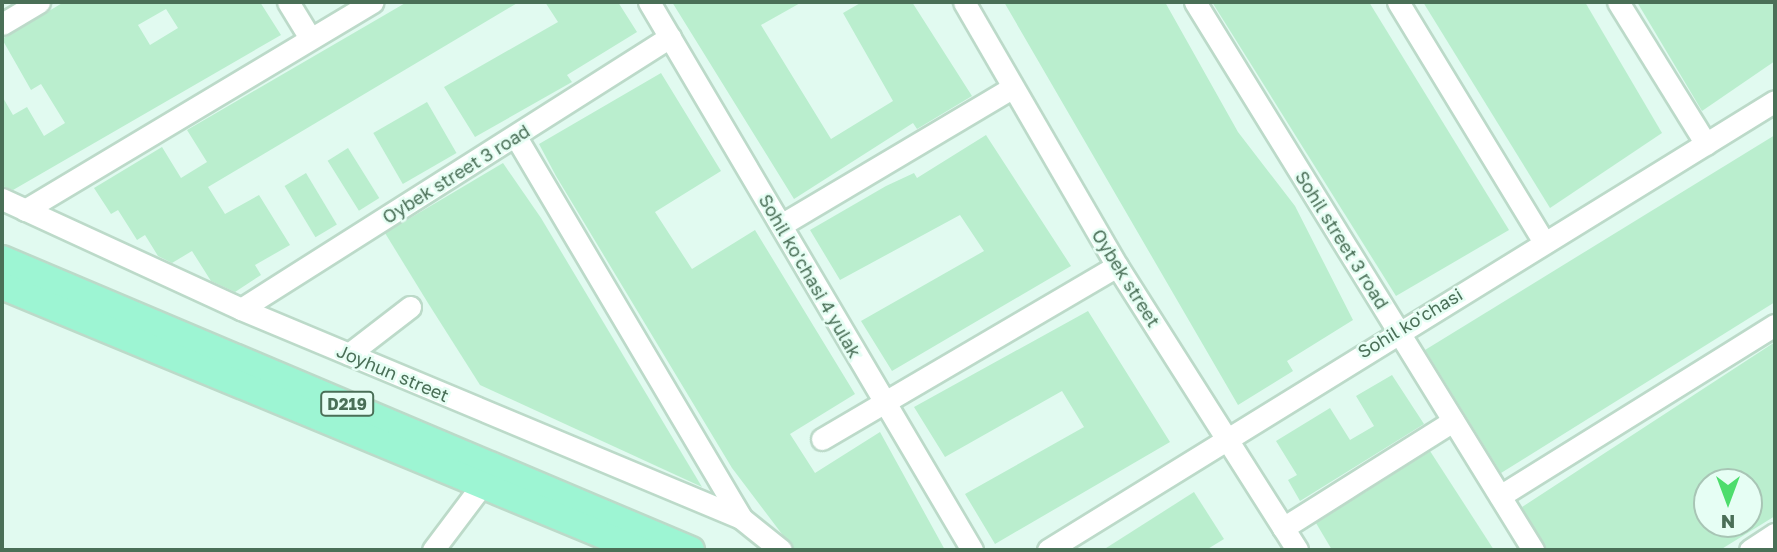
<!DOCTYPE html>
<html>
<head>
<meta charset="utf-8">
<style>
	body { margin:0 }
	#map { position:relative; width:1777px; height:552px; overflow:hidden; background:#e1faf0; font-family:"Golos Text",sans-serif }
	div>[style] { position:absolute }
	.building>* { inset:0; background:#baeece; transform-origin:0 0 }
	.roads { filter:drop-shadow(2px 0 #bcdac9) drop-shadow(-2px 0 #bcdac9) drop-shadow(0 2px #bcdac9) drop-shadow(0 -2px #bcdac9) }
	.minor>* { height:21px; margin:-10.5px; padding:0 10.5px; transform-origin:10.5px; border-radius:10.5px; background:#fff }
	.major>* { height:26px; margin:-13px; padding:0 13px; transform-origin:13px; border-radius:13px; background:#9df5d3 }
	span { translate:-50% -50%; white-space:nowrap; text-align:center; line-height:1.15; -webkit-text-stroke:5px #e6fef4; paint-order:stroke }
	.shield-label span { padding:2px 5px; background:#e6fef4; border:2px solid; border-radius:5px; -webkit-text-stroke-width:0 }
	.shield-label { font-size:16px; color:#4a6f57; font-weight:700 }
	.street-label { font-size:18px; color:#4a6f57 }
	.frame { position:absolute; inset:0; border:4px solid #4a6f57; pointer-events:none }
	.north { position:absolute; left:1693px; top:468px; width:70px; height:70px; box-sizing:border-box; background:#e6fef4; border:2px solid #a8c5b5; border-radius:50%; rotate:180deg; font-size:19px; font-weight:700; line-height:28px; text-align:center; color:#4a6f57 }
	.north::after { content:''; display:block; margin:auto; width:24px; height:32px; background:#4ddd6c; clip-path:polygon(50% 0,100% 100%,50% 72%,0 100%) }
</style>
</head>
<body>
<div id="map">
	<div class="building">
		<i style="clip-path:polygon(evenodd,64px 2px,260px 2px,281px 35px,13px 190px,2px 186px,2px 96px,13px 115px,27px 107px,44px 136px,65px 123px,41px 84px,31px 90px,2px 39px,64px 2px,166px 9px,178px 28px,150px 45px,138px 25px,166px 9px)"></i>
		<i style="clip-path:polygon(407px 2px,519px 2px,208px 187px,225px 214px,259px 195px,290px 245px,255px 265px,261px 275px,235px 292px,211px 281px,192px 251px,172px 263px,158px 256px,145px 235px,137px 240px,118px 210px,111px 214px,94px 188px,162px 147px,181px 178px,207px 162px,187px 130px)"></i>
		<i style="clip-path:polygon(545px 2px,618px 2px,637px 32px,567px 75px,572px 82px,475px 137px,444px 87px,558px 22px)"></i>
		<i style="clip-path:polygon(672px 2px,802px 2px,761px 25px,831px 139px,893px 101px,843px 13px,862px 2px,912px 2px,972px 96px,917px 129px,913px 123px,794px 199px)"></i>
		<i style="clip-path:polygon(1004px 2px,1165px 2px,1238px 132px,1295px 206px,1353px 320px,1287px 361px,1293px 371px,1238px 405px)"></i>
		<i style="clip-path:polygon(1212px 2px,1369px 2px,1509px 230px,1396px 296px)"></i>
		<i style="clip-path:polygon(1423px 2px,1585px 2px,1662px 133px,1550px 208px)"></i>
		<i style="clip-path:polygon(1637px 2px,1775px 2px,1775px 61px,1702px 111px)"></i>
		<i style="clip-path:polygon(661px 73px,721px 171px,655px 212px,692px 269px,755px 230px,855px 394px,790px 434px,815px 473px,880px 432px,945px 550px,794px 550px,732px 468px,556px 176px,539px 144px)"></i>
		<i style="left:427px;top:102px;width:59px;height:62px;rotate:60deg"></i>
		<i style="clip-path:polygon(986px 135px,1071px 266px,892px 371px,861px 321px,984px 251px,960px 215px,840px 280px,810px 230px,886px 186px,914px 173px,917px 178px)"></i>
		<i style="clip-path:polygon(1775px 135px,1775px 302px,1501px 473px,1425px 350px)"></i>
		<i style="left:348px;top:148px;width:59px;height:24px;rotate:58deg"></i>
		<i style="clip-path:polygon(503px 163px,541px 218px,702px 487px,480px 385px,428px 303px,385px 233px)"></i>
		<i style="left:306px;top:173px;width:60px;height:25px;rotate:59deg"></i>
		<i style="clip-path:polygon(1088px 311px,1170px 442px,995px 544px,965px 494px,1084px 427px,1062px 391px,945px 457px,914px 407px)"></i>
		<i style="clip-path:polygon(evenodd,1775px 342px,1775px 516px,1720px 550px,1546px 550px,1522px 507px,1775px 342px,1707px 482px,1749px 482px,1749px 524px,1707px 524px,1707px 482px)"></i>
		<i style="clip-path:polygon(1392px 375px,1424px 424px,1300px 501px,1288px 480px,1297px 475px,1276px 441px,1330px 408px,1350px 440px,1374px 426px,1356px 396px)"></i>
		<i style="clip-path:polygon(1430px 451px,1494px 550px,1332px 550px,1316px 523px)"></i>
		<i style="clip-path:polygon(1194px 492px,1224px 539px,1206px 550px,1103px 550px)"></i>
	</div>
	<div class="roads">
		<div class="minor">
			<i style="left:288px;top:2px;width:42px;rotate:58.6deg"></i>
			<i style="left:649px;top:2px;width:636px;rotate:59.48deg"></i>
			<i style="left:964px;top:2px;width:305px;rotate:59.9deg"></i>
			<i style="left:1117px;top:266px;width:336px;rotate:57.6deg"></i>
			<i style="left:1195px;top:2px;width:644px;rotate:58.33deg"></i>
			<i style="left:1398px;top:2px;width:281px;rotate:58.7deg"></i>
			<i style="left:1618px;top:2px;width:167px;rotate:58.2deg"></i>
			<i style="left:2px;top:24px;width:43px;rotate:-30.7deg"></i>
			<i style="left:516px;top:137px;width:442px;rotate:59.4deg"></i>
			<i style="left:2px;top:199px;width:263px;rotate:24.7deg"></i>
			<i style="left:241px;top:309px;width:542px;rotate:22.68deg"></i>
			<i style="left:741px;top:518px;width:51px;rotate:38.7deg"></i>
			<i style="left:25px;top:210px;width:405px;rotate:-30.9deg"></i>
			<i style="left:781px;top:225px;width:269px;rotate:-30.7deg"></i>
			<i style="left:241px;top:309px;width:508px;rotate:-32.38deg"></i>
			<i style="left:349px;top:354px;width:77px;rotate:-37.6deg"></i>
			<i style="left:822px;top:439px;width:342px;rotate:-30.4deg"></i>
			<i style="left:1500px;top:496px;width:324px;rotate:-31.9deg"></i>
			<i style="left:1283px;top:528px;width:201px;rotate:-32.2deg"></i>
			<i style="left:433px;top:550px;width:81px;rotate:-53deg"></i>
			<i style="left:1048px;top:550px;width:854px;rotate:-31.7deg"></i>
			<i style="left:1750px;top:550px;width:30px;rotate:-33deg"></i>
		</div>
		<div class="major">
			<i style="left:2px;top:259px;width:748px;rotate:22.9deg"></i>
			<i style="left:2px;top:286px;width:690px;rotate:22.51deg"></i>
		</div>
	</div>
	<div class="shield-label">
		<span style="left:347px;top:404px">D219</span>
	</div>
	<div class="street-label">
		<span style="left:456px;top:174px;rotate:-32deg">Oybek street 3 road</span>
		<span style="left:1342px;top:240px;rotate:58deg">Sohil street 3 road</span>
		<span style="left:810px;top:276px;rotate:60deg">Sohil ko'chasi 4 yulak</span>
		<span style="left:1126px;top:278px;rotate:58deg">Oybek street</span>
		<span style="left:1410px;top:323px;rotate:-31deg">Sohil ko'chasi</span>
		<span style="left:393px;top:373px;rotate:23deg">Joyhun street</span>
	</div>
	<div class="frame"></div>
	<div class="north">N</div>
</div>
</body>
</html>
